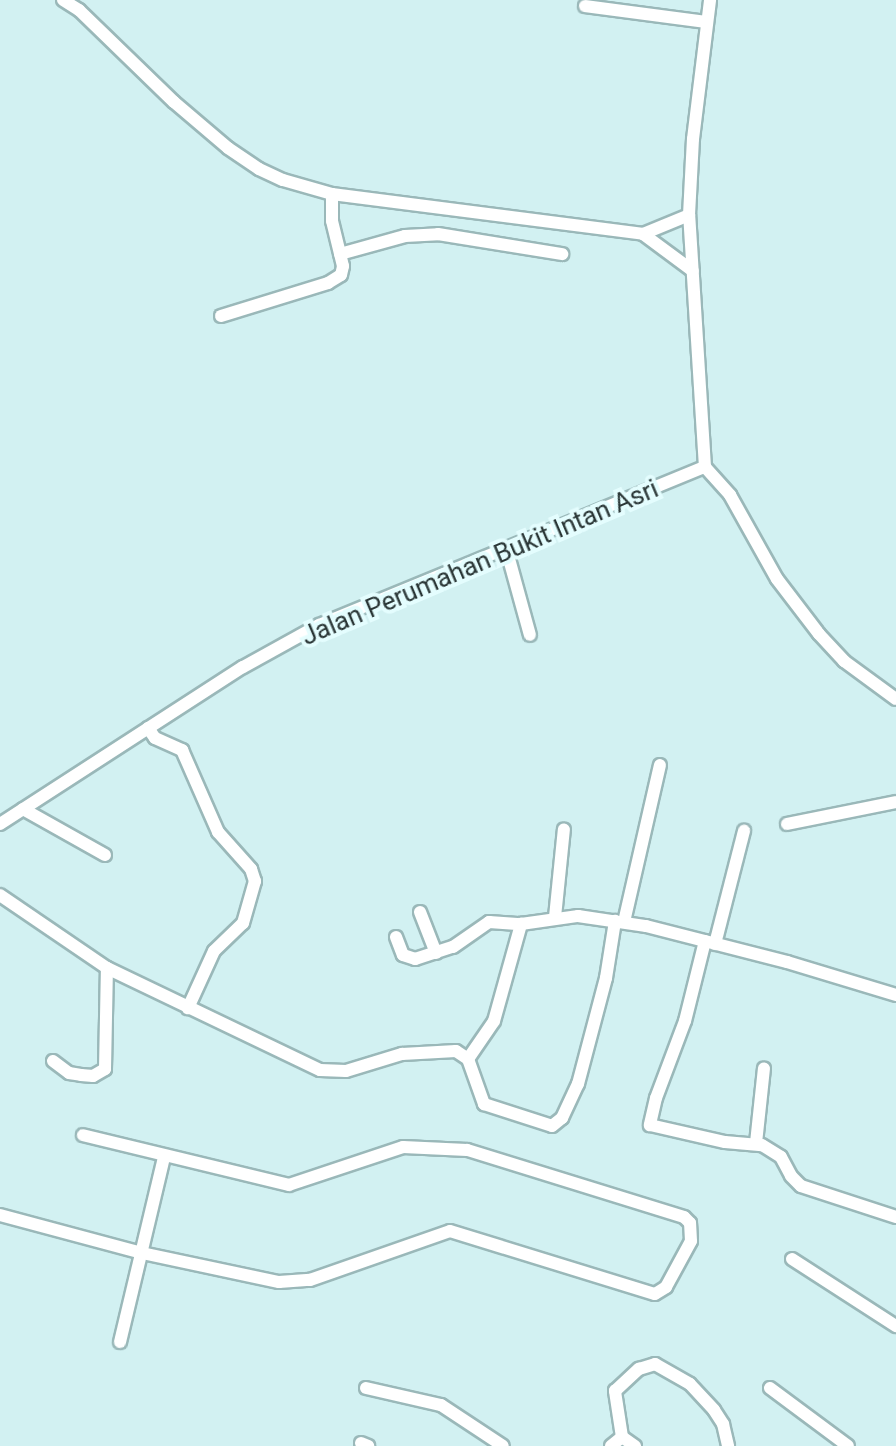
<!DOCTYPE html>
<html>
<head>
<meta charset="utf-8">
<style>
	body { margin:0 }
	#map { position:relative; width:896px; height:1446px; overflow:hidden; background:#d2f1f2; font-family:Roboto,sans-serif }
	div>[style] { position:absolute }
	.roads { filter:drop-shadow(2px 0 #9ab8b9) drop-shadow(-2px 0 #9ab8b9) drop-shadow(0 2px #9ab8b9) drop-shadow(0 -2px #9ab8b9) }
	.minor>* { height:12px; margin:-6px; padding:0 6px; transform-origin:6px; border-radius:6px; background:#fff }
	span { translate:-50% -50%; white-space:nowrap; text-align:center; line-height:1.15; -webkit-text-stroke:8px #e4fdfe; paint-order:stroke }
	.street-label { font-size:26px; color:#2a3636 }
</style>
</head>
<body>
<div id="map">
	<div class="roads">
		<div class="minor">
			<i style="left:63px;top:0;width:19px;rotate:32deg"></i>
			<i style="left:79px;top:10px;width:132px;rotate:44.1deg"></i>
			<i style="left:174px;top:102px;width:71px;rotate:40.4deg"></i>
			<i style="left:228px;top:148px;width:37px;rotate:34deg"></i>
			<i style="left:259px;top:169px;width:26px;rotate:25deg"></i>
			<i style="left:283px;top:180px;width:51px;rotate:15.9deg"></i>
			<i style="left:332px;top:194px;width:314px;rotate:7.3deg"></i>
			<i style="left:643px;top:234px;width:50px;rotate:-22.4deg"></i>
			<i style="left:585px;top:6px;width:122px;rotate:7.5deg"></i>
			<i style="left:643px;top:234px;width:62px;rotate:36.5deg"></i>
			<i style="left:340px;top:254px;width:67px;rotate:-15.5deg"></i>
			<i style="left:405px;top:236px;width:33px;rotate:-3deg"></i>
			<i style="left:438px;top:234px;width:126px;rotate:9.2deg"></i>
			<i style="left:221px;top:316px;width:112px;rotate:-17.1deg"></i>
			<i style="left:328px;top:283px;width:15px;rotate:-32deg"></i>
			<i style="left:341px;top:275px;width:9px;rotate:-77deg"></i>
			<i style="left:343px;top:266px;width:46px;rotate:-103.7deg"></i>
			<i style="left:332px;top:221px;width:27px;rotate:-90deg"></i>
			<i style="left:705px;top:467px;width:253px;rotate:-93.6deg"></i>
			<i style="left:689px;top:215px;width:76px;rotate:-87deg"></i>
			<i style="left:693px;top:139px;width:140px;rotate:-83deg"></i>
			<i style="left:506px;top:548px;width:90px;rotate:74.6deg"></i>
			<i style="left:148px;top:728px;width:12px;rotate:55deg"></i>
			<i style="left:155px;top:738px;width:30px;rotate:24deg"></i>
			<i style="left:182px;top:750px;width:90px;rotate:66.3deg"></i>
			<i style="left:218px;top:832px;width:50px;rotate:48.3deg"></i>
			<i style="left:251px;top:869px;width:13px;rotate:72deg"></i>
			<i style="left:255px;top:881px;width:44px;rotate:105.9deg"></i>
			<i style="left:243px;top:923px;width:40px;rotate:136deg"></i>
			<i style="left:214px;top:951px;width:63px;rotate:114.5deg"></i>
			<i style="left:23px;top:809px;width:94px;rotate:29.3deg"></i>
			<i style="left:0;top:824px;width:289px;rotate:-32.9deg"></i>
			<i style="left:243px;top:667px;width:87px;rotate:-28.9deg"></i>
			<i style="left:319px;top:625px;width:417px;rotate:-22.3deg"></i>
			<i style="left:705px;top:467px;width:38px;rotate:48deg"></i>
			<i style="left:730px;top:495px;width:96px;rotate:60.8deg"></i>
			<i style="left:777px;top:579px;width:69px;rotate:52.6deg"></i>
			<i style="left:819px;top:634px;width:37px;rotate:47deg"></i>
			<i style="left:844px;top:661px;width:64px;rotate:36.2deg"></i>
			<i style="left:787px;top:824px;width:111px;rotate:-11.4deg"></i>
			<i style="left:0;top:895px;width:130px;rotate:34.3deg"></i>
			<i style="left:107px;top:968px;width:236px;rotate:25.6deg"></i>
			<i style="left:320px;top:1070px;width:26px;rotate:2deg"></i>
			<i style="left:346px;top:1071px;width:59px;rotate:-16.9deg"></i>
			<i style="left:402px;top:1054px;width:54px;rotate:-3.2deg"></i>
			<i style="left:456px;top:1051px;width:14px;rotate:34deg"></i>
			<i style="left:468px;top:1059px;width:48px;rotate:70.4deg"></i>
			<i style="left:484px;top:1104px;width:71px;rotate:17.9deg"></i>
			<i style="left:552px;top:1126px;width:13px;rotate:-39deg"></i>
			<i style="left:562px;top:1118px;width:38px;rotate:-65deg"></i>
			<i style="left:578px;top:1084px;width:110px;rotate:-75.2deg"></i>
			<i style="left:606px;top:978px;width:58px;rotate:-81deg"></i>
			<i style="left:420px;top:912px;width:44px;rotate:68.7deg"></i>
			<i style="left:555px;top:917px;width:88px;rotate:-84.2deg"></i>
			<i style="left:624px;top:922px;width:161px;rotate:-77.1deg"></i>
			<i style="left:396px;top:937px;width:19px;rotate:69deg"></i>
			<i style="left:403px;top:955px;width:13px;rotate:18deg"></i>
			<i style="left:415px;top:959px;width:40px;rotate:-18deg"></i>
			<i style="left:453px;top:947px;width:44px;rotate:-34.8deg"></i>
			<i style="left:489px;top:922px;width:32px;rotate:4deg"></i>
			<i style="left:521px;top:924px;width:58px;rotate:-8deg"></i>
			<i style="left:578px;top:916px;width:69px;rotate:8.4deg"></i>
			<i style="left:646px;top:926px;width:146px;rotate:14.3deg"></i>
			<i style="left:787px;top:962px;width:114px;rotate:16.8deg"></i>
			<i style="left:705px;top:941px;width:82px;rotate:104deg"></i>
			<i style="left:685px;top:1021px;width:82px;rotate:110.6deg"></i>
			<i style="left:656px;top:1098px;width:28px;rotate:103deg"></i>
			<i style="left:650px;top:1125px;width:77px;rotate:12.8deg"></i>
			<i style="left:725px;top:1142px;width:37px;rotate:5deg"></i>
			<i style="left:762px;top:1145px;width:22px;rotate:32deg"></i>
			<i style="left:781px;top:1157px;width:21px;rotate:62deg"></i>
			<i style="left:791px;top:1176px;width:14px;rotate:45deg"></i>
			<i style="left:801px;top:1186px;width:100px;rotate:18.1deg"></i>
			<i style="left:715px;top:944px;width:117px;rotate:-75.6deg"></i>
			<i style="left:468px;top:1059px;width:46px;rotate:-55.6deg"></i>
			<i style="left:494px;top:1021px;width:101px;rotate:-74.4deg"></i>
			<i style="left:53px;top:1061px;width:20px;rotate:37deg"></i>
			<i style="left:69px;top:1073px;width:12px;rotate:9deg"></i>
			<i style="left:81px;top:1075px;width:12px;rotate:5deg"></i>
			<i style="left:93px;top:1076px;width:14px;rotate:-30deg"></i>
			<i style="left:105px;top:1069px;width:101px;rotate:-88.9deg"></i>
			<i style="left:756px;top:1143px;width:75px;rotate:-83.9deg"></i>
			<i style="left:0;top:1215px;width:147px;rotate:15deg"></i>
			<i style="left:142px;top:1253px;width:140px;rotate:12deg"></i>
			<i style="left:279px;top:1282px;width:31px;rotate:-4deg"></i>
			<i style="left:310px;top:1280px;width:148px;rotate:-19.3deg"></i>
			<i style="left:450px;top:1231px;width:214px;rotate:17.1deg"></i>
			<i style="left:655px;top:1294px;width:13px;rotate:-32deg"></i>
			<i style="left:666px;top:1287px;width:52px;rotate:-61.5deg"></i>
			<i style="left:691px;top:1241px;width:18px;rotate:-93deg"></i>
			<i style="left:690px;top:1223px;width:8px;rotate:-135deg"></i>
			<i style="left:684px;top:1217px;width:227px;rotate:-162.8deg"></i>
			<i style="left:467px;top:1150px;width:64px;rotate:-177.3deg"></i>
			<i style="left:403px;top:1147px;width:120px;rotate:161.6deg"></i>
			<i style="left:289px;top:1185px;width:212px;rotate:-166.4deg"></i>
			<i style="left:792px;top:1259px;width:124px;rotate:32.8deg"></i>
			<i style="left:120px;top:1342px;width:190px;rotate:-76.6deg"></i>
			<i style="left:366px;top:1388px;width:77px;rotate:12.8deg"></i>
			<i style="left:441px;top:1405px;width:74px;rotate:33.5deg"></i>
			<i style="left:770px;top:1388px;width:97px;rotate:36.6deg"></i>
			<i style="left:622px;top:1437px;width:47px;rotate:-98.7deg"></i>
			<i style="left:615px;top:1391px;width:33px;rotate:-43deg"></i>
			<i style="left:639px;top:1369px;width:17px;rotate:-17deg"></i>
			<i style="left:655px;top:1364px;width:40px;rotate:29.7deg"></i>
			<i style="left:690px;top:1384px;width:35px;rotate:47deg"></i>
			<i style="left:714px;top:1410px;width:17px;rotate:57deg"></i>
			<i style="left:723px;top:1424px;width:23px;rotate:77deg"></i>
			<i style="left:361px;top:1443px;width:8px;rotate:23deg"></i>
			<i style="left:611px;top:1446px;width:14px;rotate:-39deg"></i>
			<i style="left:622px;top:1437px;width:16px;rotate:35deg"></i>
		</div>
	</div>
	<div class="street-label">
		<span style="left:480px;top:563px;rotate:-23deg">Jalan Perumahan Bukit Intan Asri</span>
	</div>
</div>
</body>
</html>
